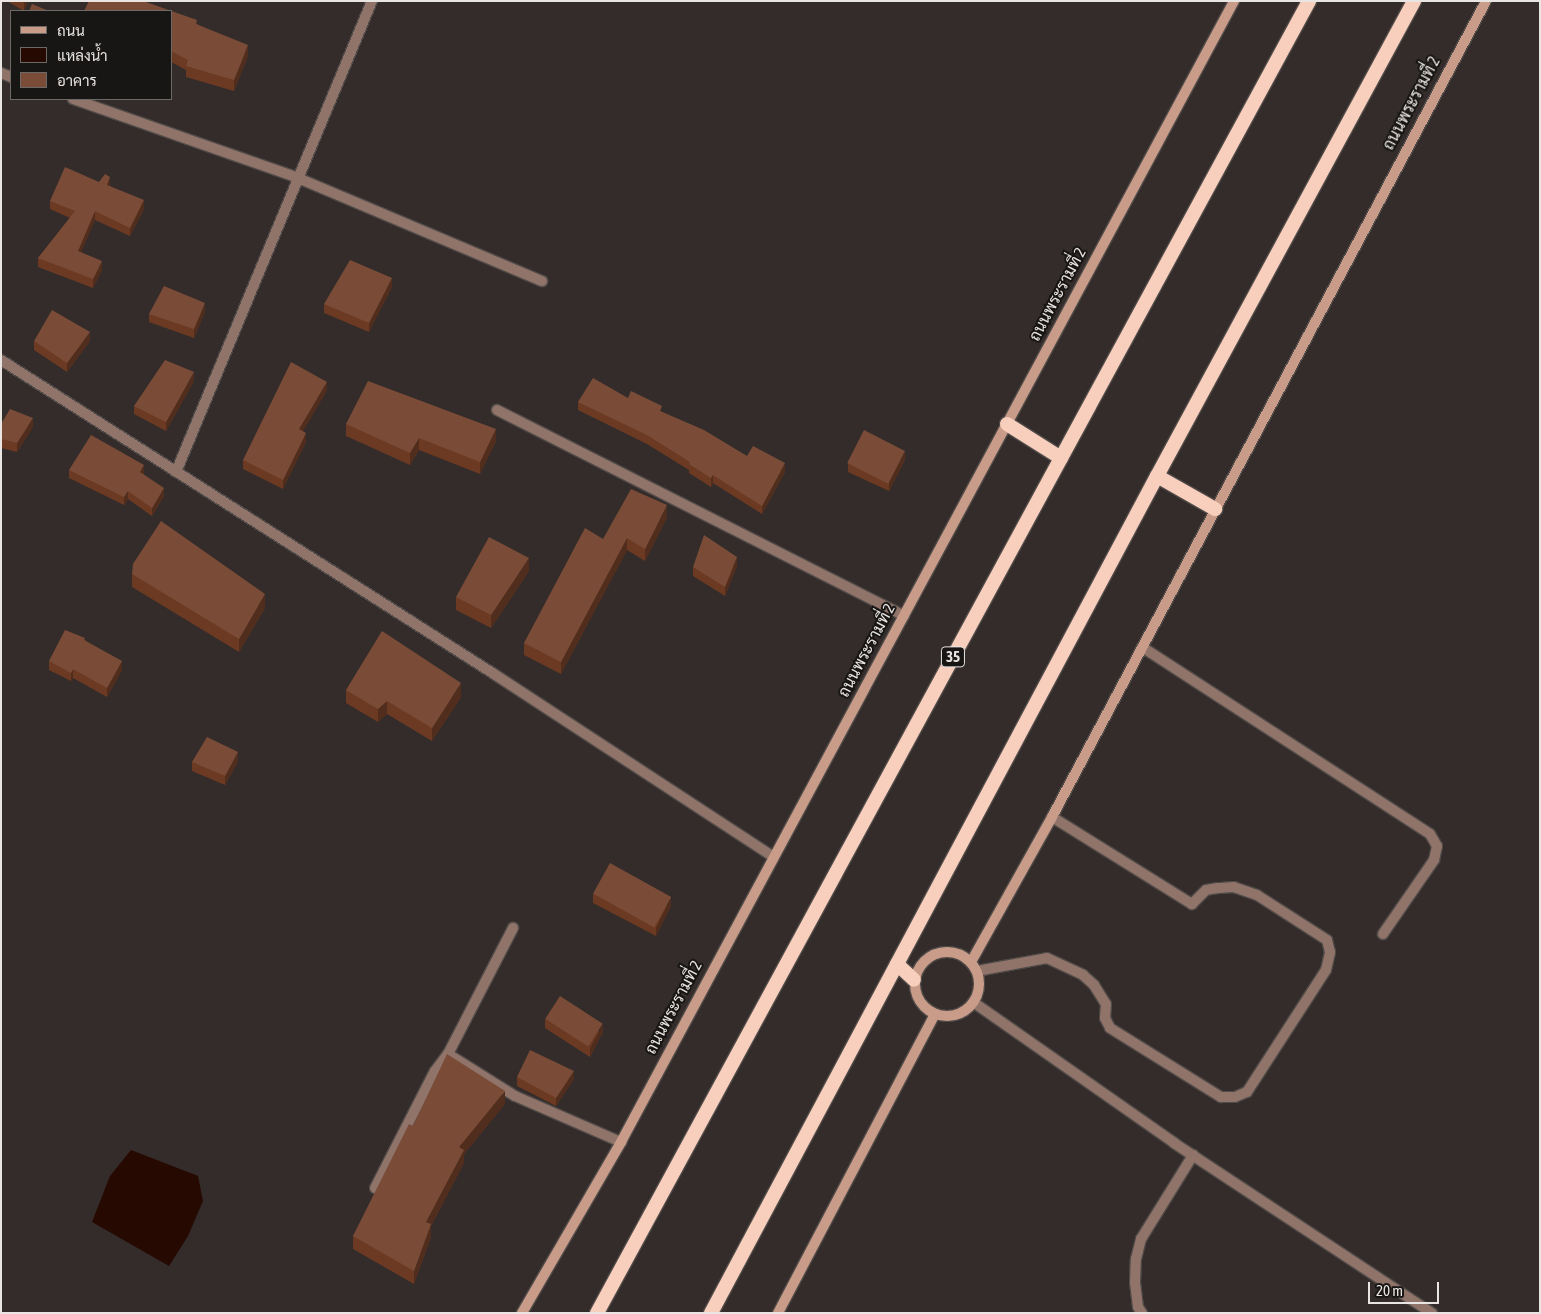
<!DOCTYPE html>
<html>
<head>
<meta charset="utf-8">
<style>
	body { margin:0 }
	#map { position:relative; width:1541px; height:1314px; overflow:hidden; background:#332c2a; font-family:"Asap Condensed",Sarabun,sans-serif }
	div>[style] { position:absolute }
	.water>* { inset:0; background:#260901 }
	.roads { filter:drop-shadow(1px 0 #504a48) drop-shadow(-1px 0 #504a48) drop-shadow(0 1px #504a48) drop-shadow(0 -1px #504a48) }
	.service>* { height:10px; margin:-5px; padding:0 5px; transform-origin:5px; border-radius:5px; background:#907469 }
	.minor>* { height:10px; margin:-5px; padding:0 5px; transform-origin:5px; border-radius:5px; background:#907469 }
	.tertiary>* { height:10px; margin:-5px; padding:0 5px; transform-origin:5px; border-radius:5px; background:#907469 }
	.secondary>* { height:10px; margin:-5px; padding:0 5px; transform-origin:5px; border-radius:5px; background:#c89c89 }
	.secondary>.ring { margin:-5px; padding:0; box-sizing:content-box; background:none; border:10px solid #c89c89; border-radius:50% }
	.trunk>* { height:14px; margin:-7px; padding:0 7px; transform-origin:7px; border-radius:7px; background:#f8cebc }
	.wall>* { inset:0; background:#6c3a22 }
	.shaded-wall>* { inset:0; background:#502d1d }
	.building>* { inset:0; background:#7a4c37; transform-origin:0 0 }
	span { translate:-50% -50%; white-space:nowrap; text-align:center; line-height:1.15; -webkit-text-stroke:4px #181614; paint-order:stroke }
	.shield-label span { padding:1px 4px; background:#181614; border:1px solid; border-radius:4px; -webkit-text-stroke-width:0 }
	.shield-label { font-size:15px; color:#e9e5e3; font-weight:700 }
	.street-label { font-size:16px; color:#e9e5e3 }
	.frame { position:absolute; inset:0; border:2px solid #e9e5e3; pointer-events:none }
	.legend { position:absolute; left:10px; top:10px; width:162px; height:90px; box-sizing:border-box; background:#181614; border:1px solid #6c6967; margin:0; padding:6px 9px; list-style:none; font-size:15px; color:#e9e5e3 }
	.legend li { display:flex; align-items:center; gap:10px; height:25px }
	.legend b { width:25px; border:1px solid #6c6967 }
	.scale { position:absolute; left:1368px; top:1282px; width:71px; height:22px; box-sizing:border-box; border:2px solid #e9e5e3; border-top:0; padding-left:6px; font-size:15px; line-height:18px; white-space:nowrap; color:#e9e5e3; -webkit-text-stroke:4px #181614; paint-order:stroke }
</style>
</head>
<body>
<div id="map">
	<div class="water">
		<i style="clip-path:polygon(131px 1150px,198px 1176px,203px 1201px,188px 1236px,169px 1266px,92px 1222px,110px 1176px)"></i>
	</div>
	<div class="roads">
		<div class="service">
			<i style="left:1px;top:73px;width:11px;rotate:22deg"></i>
			<i style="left:73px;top:99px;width:238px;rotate:19.3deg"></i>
			<i style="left:298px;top:178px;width:265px;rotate:22.9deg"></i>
			<i style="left:497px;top:410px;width:456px;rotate:26.8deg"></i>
			<i style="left:1142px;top:647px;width:343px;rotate:33deg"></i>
			<i style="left:1430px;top:834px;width:14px;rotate:60deg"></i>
			<i style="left:1437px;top:846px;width:14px;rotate:102deg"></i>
			<i style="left:1434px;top:860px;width:90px;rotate:124.6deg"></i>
			<i style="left:977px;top:971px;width:71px;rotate:-10.5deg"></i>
			<i style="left:1047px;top:958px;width:40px;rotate:25deg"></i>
			<i style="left:1083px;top:975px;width:15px;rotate:42deg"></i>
			<i style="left:1094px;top:985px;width:22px;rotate:58deg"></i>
			<i style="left:1106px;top:1004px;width:14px;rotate:94deg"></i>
			<i style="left:1105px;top:1018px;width:11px;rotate:63deg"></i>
			<i style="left:1110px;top:1028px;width:131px;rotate:31.9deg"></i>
			<i style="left:1221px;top:1097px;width:14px"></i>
			<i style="left:1235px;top:1097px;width:13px;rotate:-23deg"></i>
			<i style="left:1247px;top:1092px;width:145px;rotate:-57.1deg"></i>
			<i style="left:1326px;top:970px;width:18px;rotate:-77deg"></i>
			<i style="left:1330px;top:952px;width:12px;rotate:-104deg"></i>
			<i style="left:1327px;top:940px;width:83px;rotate:-147.3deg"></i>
			<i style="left:1257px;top:895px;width:24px;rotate:-161deg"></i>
			<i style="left:1234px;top:887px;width:16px;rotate:176deg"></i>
			<i style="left:1218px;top:888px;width:12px;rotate:171deg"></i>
			<i style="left:1206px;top:890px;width:20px;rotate:135deg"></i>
			<i style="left:1192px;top:904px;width:165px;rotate:-148.1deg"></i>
			<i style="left:448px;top:1054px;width:79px;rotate:32.1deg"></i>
			<i style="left:515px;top:1096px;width:116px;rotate:23.5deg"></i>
			<i style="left:375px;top:1188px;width:131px;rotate:-62.9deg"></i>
			<i style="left:435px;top:1071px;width:21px;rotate:-53deg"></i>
			<i style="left:448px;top:1054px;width:142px;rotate:-62.7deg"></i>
			<i style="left:1142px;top:1313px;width:7px;rotate:-124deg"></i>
			<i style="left:1138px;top:1307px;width:24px;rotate:-97deg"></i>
			<i style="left:1135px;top:1283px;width:24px;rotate:-88deg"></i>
			<i style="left:1136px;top:1259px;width:21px;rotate:-76deg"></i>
			<i style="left:1141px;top:1239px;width:99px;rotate:-58.2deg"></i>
		</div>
		<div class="minor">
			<i style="left:1px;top:360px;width:585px;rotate:32.49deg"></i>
			<i style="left:494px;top:674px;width:334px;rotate:33.2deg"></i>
			<i style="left:176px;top:472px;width:510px;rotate:-67.41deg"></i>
		</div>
		<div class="tertiary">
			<i style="left:973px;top:1002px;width:246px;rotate:35deg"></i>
			<i style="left:1174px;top:1143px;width:309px;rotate:33.4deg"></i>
		</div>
		<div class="secondary">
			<i class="ring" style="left:915px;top:952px;width:54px;height:54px"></i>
			<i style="left:971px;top:962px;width:166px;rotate:-60.8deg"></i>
			<i style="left:1052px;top:817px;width:924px;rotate:-61.99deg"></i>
			<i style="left:522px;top:1313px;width:198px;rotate:-59.9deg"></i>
			<i style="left:621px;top:1142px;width:1295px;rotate:-61.75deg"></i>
			<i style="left:778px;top:1313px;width:338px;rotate:-62.3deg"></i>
		</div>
		<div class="trunk">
			<i style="left:1007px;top:424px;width:64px;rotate:32.2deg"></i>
			<i style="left:1157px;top:476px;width:67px;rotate:29.6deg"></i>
			<i style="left:897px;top:964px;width:23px;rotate:43deg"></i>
			<i style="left:597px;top:1313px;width:1493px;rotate:-61.51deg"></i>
			<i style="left:711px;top:1313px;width:948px;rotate:-61.95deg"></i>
			<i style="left:1157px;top:476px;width:540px;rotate:-61.58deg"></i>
		</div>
	</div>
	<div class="wall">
		<i style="clip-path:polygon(7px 1px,28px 1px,24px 11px)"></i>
		<i style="clip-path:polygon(171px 11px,197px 24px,248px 56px,234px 91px,186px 77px,186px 70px,171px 62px)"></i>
		<i style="clip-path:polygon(110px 186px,144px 209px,130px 236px,95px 220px,81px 252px,102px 270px,93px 288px,38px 267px,38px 258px,70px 218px,50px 209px,50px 201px)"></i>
		<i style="clip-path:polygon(392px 287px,369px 332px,324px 313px,324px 304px)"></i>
		<i style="clip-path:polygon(205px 312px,194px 338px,149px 322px,149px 314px)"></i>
		<i style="clip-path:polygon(34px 341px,90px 341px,67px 372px,34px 350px)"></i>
		<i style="clip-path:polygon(194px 381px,166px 431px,134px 414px,134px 406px)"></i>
		<i style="clip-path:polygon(327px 390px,303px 431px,306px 442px,283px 489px,243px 469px,243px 460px)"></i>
		<i style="clip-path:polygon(628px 398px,662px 412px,747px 456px,785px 472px,762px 514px,713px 483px,711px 487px,689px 473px,689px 470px,647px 444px,578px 410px,578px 402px)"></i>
		<i style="clip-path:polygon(1px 424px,33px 427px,17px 452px,1px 448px)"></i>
		<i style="clip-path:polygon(346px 424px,496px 441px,480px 474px,419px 450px,410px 465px,346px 436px)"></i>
		<i style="clip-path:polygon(905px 460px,889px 491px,848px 472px,848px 463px)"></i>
		<i style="clip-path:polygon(69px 470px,144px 473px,143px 474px,164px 496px,152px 516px,128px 499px,124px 505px,69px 478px)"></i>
		<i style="clip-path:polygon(667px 517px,645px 561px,627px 550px,561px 674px,524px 655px,524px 643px,603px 539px)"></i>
		<i style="clip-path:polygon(737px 566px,725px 596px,693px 576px,693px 567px)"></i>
		<i style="clip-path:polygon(529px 571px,491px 628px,456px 610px,456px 597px)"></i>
		<i style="clip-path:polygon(132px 574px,265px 608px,239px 652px,132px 587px)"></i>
		<i style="clip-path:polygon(85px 640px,122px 670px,107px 697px,73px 678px,71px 681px,49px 670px,49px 661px)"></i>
		<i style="clip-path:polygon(346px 690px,461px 697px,432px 741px,387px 714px,378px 722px,346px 703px)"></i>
		<i style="clip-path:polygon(238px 761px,225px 785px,192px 771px,192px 762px)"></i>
		<i style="clip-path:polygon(593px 894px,671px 906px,656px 936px,593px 903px)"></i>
		<i style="clip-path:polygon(545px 1019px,603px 1032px,590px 1057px,545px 1028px)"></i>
		<i style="clip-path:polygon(517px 1077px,574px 1079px,556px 1106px,517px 1086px)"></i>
		<i style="clip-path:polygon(505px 1104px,464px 1154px,464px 1163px,431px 1226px,431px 1237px,414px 1284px,353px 1249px,353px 1236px,413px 1126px)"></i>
	</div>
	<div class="shaded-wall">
		<i style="clip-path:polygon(24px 1px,28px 1px,24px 11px)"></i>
		<i style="clip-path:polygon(248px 45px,248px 56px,234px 91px,234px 80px)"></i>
		<i style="clip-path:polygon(110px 177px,110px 186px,107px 194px,107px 185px)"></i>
		<i style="clip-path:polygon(144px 200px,144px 209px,130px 236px,130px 228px)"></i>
		<i style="clip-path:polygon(95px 211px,95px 220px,78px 260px,78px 251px)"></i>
		<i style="clip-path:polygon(102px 261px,102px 270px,93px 288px,93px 279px)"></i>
		<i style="clip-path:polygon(392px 278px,392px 287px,369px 332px,369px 323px)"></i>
		<i style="clip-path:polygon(205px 303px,205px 312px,194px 338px,194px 329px)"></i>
		<i style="clip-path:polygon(90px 332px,90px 341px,67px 372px,67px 363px)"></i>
		<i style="clip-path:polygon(194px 372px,194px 381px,166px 431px,166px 422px)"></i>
		<i style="clip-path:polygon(327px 382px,327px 390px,299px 438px,299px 429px)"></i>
		<i style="clip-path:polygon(33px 418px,33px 427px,17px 452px,17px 443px)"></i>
		<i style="clip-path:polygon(496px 429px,496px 441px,480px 474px,480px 462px)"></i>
		<i style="clip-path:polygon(306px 433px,306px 442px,283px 489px,283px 480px)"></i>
		<i style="clip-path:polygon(419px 438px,419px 450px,410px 465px,410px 453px)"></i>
		<i style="clip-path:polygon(905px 451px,905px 460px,889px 491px,889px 482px)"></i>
		<i style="clip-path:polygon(785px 463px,785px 472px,762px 514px,762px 506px)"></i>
		<i style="clip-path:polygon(144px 465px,144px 473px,140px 480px,140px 472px)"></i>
		<i style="clip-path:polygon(713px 475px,713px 483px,711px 487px,711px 478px)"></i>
		<i style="clip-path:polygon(164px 488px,164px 496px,152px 516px,152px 508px)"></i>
		<i style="clip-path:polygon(128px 491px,128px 499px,124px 505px,124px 497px)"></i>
		<i style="clip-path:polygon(667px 505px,667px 517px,645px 561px,645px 549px)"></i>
		<i style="clip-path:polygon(627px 538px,627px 550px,561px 674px,561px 662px)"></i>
		<i style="clip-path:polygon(737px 557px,737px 566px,725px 596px,725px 587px)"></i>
		<i style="clip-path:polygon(529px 558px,529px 571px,491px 628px,491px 615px)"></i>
		<i style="clip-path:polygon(265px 594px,265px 608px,239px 652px,239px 639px)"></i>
		<i style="clip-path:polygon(122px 661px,122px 670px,107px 697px,107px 688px)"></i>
		<i style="clip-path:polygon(73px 669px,73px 678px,71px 681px,71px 673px)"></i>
		<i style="clip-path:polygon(461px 683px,461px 697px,432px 741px,432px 728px)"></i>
		<i style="clip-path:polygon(387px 701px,387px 714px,378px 722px,378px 709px)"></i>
		<i style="clip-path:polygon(238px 752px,238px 761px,225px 785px,225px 776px)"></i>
		<i style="clip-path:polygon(671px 897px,671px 906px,656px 936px,656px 928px)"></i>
		<i style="clip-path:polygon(603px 1024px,603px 1032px,590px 1057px,590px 1048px)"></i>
		<i style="clip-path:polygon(574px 1071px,574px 1079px,556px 1106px,556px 1098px)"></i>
		<i style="clip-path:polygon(505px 1091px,505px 1104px,464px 1154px,464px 1163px,431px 1226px,431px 1237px,414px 1284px,414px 1271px,426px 1222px,459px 1147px)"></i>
	</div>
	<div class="building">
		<i style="clip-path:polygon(89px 1px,143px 1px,197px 20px,196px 24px,248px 45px,234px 80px,186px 66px,188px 60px,171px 51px,171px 11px,84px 11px)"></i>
		<i style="clip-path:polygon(32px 4px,49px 11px,29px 11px)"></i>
		<i style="clip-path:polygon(65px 167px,99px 182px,105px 174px,110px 177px,107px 185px,144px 200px,130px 228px,95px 211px,78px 251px,102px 261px,93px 279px,38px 258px,75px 211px,50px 201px)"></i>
		<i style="clip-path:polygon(350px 260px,392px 278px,369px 323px,324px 304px)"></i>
		<i style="clip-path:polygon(164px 286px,205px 303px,194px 329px,149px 314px)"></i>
		<i style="clip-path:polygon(52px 310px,90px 332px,67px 363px,34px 341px)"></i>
		<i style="clip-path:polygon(165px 360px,194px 372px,166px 422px,134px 406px)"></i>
		<i style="clip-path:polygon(291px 362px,327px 382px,299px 429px,306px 433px,283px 480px,243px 460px)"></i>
		<i style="clip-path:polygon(593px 378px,628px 398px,631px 391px,662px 406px,660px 411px,704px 430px,747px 456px,753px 446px,785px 463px,762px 506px,713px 475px,711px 478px,689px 464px,690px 462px,647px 435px,578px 402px)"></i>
		<i style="clip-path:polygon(368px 381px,496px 429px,480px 462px,419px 438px,410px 453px,346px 424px)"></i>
		<i style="clip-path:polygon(10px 409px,33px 418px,17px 443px,1px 439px,1px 424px)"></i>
		<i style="left:864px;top:430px;width:46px;height:37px;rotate:27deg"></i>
		<i style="clip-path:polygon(91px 435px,144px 465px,140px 472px,164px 488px,152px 508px,128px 491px,124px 497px,69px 470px)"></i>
		<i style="clip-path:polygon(631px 489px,667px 505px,645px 549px,627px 538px,561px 662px,524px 643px,585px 528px,603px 539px)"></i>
		<i style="clip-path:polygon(161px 521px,265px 594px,239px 639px,132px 574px,133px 564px)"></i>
		<i style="clip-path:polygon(704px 535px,737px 557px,725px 587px,693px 567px)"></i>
		<i style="clip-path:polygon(489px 537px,529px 558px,491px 615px,456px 597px)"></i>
		<i style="clip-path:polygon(65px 630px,85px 638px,84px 640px,122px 661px,107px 688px,73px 669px,71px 673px,49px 661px)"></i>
		<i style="clip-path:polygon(382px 631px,461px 683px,432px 728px,387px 701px,378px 709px,346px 690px)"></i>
		<i style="clip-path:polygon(207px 737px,238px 752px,225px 776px,192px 762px)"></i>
		<i style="left:610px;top:863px;width:70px;height:35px;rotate:29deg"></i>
		<i style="left:560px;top:996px;width:51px;height:27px;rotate:33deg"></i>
		<i style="clip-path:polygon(530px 1050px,574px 1071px,556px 1098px,517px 1077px)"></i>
		<i style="clip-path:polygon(447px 1054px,505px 1091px,459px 1147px,464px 1150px,426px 1222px,431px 1224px,414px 1271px,353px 1236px,409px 1124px,413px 1126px)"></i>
	</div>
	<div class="shield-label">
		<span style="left:953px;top:657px">35</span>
	</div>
	<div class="street-label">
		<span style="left:1411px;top:103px;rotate:-62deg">ถนนพระรามที่ 2</span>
		<span style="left:1057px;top:294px;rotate:-62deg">ถนนพระรามที่ 2</span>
		<span style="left:866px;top:650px;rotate:-62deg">ถนนพระรามที่ 2</span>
		<span style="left:673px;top:1007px;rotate:-62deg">ถนนพระรามที่ 2</span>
	</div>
	<div class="frame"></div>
	<ul class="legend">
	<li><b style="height:6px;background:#c89c89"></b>ถนน</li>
	<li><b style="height:14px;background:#260901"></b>แหล่งน้ำ</li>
	<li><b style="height:14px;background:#7a4c37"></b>อาคาร</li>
	</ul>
	<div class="scale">20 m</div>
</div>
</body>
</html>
